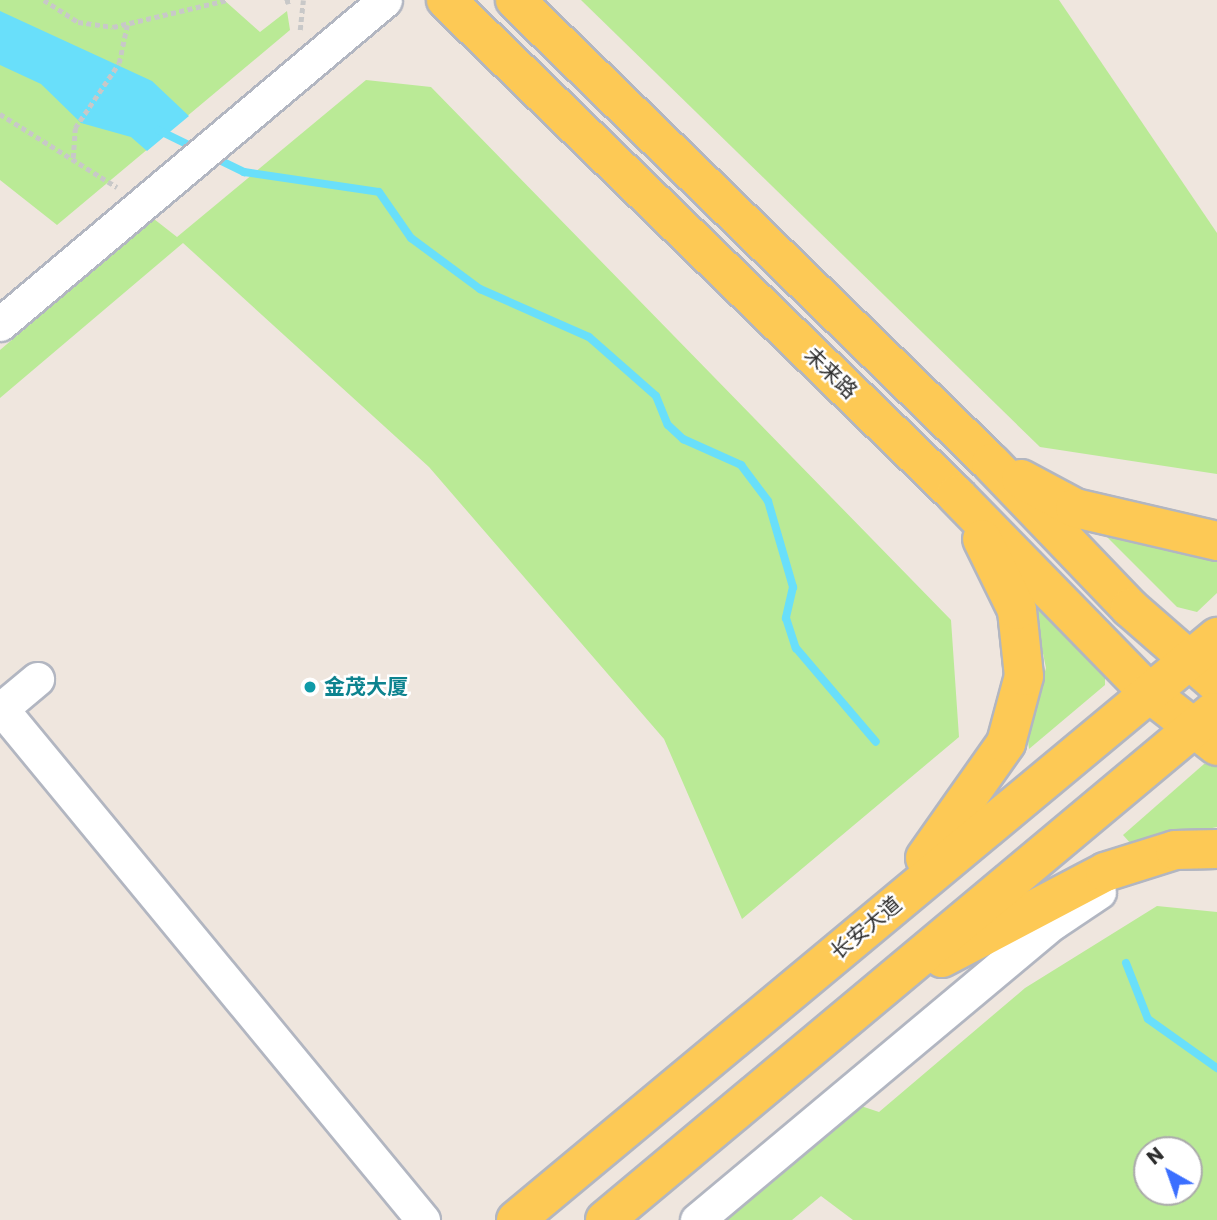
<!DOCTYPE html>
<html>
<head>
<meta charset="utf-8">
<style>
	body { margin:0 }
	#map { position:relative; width:1217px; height:1220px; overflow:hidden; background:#efe6de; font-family:Poppins,"Noto Sans SC",sans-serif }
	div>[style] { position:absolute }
	.green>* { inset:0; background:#baea96 }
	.water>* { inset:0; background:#69dffa }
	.stream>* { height:8px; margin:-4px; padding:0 4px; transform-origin:4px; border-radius:4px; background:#69dffa }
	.path>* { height:4.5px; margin-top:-2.25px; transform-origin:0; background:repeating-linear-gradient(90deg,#c8c8c8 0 5px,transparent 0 8.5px) }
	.roads { filter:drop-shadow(2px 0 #b2b6c1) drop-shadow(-2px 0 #b2b6c1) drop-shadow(0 2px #b2b6c1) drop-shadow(0 -2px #b2b6c1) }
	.minor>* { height:33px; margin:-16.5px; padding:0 16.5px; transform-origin:16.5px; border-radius:16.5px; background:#fff }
	.major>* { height:38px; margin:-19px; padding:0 19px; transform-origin:19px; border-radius:19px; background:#fdc955 }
	.dots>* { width:19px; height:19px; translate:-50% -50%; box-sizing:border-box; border:4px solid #fff; border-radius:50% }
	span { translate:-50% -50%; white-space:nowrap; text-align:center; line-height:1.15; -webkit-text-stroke:5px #fff; paint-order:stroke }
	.street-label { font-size:21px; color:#2d2d2d }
	.culture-label { font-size:21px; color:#0d838f; font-weight:700 }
	.left { translate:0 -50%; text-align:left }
	.north { position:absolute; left:1133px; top:1136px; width:70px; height:70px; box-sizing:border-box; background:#fff; border:2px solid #ababab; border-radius:50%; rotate:320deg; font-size:19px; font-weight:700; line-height:28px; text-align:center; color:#2d2d2d }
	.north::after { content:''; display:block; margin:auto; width:24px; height:32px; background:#3b6fff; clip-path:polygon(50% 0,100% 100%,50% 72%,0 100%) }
</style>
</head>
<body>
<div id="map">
	<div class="green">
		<i style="clip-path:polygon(0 0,224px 0,260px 32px,287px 11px,290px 30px,57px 225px,0 180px)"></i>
		<i style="clip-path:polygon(581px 0,1059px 0,1217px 233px,1217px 474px,1040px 447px)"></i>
		<i style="clip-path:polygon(366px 80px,431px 87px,951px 620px,959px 737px,742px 919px,664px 739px,429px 467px,183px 243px,0 398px,0 350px,154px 219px,177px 237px)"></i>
		<i style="clip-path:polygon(1103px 533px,1217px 558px,1217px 593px,1197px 612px,1177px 607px)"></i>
		<i style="clip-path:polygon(1031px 595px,1105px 670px,1105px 685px,1029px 749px,1027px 733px,1046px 668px)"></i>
		<i style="clip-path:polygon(1204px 764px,1217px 764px,1217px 827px,1132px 845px,1123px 835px)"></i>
		<i style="clip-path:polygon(evenodd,1157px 906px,1217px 912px,1217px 1220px,853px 1220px,821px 1196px,792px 1220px,716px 1220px,855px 1104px,879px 1112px,1025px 988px,1157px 906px,1147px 1150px,1189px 1150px,1189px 1192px,1147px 1192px,1147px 1150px)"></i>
	</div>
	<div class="water">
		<i style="clip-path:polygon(0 11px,152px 81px,189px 116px,147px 151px,131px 137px,81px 123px,41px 84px,0 65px)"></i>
	</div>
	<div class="stream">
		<i style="left:158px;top:130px;width:43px;rotate:26deg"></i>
		<i style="left:211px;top:156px;width:37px;rotate:26deg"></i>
		<i style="left:244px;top:172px;width:136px;rotate:8.4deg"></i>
		<i style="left:379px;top:192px;width:56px;rotate:55.2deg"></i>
		<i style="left:411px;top:238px;width:86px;rotate:36.5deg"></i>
		<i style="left:480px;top:289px;width:119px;rotate:23.8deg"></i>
		<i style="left:589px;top:337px;width:89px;rotate:41.4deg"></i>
		<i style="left:656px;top:396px;width:31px;rotate:68deg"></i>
		<i style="left:668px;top:425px;width:21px;rotate:43deg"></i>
		<i style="left:683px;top:439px;width:64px;rotate:24.1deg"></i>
		<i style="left:741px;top:465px;width:45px;rotate:53.1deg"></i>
		<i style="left:768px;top:501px;width:90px;rotate:73.8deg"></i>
		<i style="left:793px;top:587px;width:32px;rotate:103deg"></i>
		<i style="left:786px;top:618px;width:32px;rotate:72deg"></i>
		<i style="left:796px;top:648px;width:123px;rotate:49.6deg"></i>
		<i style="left:1126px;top:963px;width:60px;rotate:68.6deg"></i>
		<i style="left:1148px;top:1019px;width:85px;rotate:35.4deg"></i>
	</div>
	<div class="path">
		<i style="left:44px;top:0;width:40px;rotate:32.9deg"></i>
		<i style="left:78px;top:22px;width:35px;rotate:8deg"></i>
		<i style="left:113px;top:27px;width:117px;rotate:-13.3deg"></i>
		<i style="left:285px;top:2px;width:7px;rotate:-16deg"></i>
		<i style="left:300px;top:30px;width:30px;rotate:-84deg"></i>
		<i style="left:0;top:114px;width:138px;rotate:32deg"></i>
		<i style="left:73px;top:158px;width:30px;rotate:-86deg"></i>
		<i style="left:75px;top:128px;width:78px;rotate:-55.9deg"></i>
		<i style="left:119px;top:63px;width:39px;rotate:-78deg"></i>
	</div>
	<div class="roads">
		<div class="minor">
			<i style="left:0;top:324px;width:503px;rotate:-40.08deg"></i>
			<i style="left:0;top:707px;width:665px;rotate:50.49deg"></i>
			<i style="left:1px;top:709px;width:47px;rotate:-39.8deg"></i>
			<i style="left:697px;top:1220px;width:465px;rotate:-39.9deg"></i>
			<i style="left:1054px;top:922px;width:54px;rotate:-33.7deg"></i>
		</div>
		<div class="major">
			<i style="left:446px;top:0;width:711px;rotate:44.14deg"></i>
			<i style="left:956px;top:495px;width:277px;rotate:45.7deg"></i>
			<i style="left:1149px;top:693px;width:86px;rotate:37.9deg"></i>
			<i style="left:515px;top:0;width:664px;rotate:44.21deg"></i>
			<i style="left:991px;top:463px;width:201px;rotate:46.2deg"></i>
			<i style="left:1130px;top:608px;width:116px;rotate:41.1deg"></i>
			<i style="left:1021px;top:479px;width:61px;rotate:28.2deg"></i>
			<i style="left:1075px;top:508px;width:146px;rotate:13.1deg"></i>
			<i style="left:925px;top:858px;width:141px;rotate:-54.8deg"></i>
			<i style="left:1006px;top:743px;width:69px;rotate:-75deg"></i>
			<i style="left:1024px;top:676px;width:66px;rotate:-96.1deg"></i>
			<i style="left:1017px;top:610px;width:79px;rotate:-116.2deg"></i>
			<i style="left:942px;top:958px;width:184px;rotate:-27.8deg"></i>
			<i style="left:1105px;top:872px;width:73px;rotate:-17.4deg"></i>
			<i style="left:1175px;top:850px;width:42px;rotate:-1.4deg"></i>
			<i style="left:516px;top:1220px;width:912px;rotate:-39.75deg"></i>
			<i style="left:605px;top:1220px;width:792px;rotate:-39.88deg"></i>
		</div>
	</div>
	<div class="dots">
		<i style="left:310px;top:687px;background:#0f9aa8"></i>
	</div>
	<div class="street-label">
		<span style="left:831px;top:373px;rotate:44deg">未来路</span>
		<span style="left:866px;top:928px;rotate:-40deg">长安大道</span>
	</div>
	<div class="culture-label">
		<span class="left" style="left:324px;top:687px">金茂大厦</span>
	</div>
	<div class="north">N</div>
</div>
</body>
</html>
